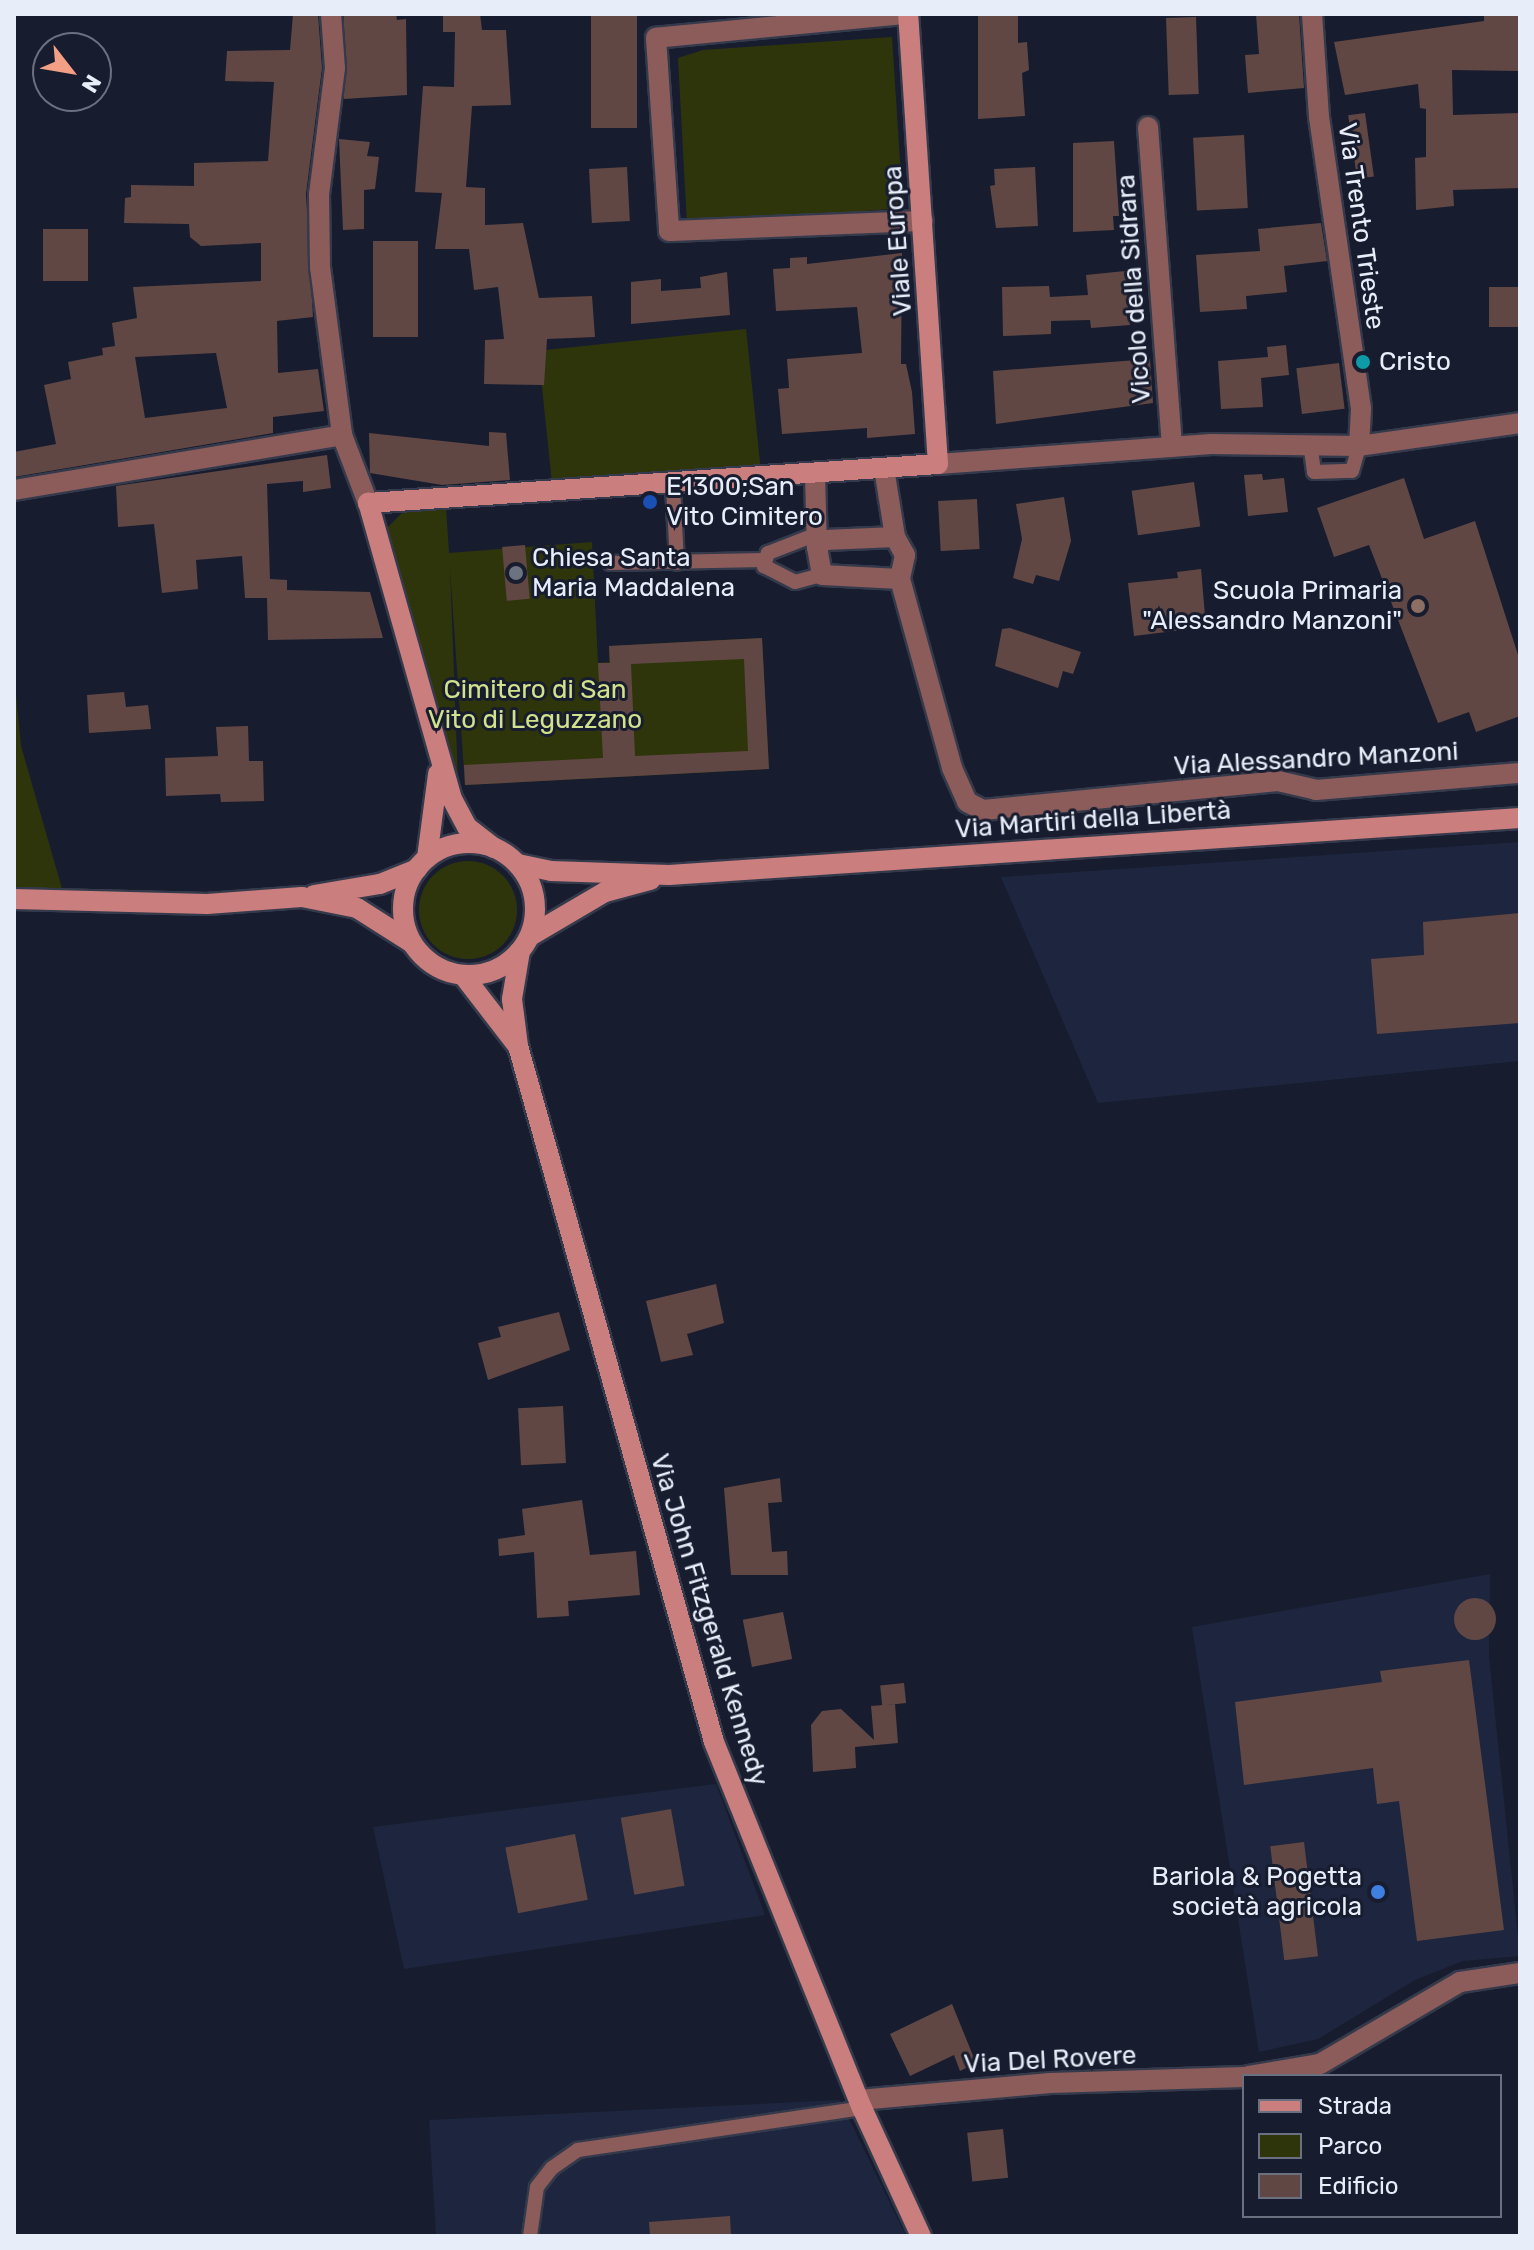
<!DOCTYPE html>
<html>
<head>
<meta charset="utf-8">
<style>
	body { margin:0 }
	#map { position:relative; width:1534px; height:2250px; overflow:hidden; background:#171d2f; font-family:Rubik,sans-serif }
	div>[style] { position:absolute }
	.built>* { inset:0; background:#1d263e }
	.green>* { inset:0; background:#2f350b; transform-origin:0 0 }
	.round { border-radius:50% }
	.building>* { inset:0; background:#614744; transform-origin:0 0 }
	.roads { filter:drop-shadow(2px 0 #343a4b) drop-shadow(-2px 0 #343a4b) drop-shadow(0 2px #343a4b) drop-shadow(0 -2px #343a4b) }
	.service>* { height:14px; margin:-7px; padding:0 7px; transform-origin:7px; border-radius:7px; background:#8c5c5b }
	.minor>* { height:20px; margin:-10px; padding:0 10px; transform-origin:10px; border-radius:10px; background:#8c5c5b }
	.secondary>* { height:20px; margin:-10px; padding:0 10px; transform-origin:10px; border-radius:10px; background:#cb7e7e }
	.secondary>.ring { margin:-10px; padding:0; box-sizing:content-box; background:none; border:20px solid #cb7e7e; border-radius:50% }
	.dots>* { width:22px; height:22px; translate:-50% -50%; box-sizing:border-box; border:4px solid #171d2f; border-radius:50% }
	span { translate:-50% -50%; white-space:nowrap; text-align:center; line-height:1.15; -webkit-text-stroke:6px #171d2f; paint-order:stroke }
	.street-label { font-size:26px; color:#e7edf9 }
	.poi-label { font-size:26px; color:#e7edf9 }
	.left { translate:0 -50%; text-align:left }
	.right { translate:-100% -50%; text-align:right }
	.park-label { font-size:26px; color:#d2e18c }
	.frame { position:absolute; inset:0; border:16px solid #e7edf9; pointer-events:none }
	.legend { position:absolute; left:1242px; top:2074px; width:260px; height:144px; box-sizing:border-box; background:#171d2f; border:2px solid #6a7080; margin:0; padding:10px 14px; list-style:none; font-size:24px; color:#e7edf9 }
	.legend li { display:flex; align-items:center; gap:16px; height:40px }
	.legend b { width:40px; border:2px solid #6a7080 }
	.north { position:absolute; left:32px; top:32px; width:80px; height:80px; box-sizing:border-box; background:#171d2f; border:2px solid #6a7080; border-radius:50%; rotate:121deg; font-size:22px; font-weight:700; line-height:32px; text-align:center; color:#e7edf9 }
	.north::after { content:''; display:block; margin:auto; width:28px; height:36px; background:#f39f85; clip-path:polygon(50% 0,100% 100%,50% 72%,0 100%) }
</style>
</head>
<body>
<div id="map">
	<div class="built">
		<i style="clip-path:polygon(1520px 842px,1520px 1061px,1098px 1103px,1001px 877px)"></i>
		<i style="clip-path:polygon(1490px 1574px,1489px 1656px,1520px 1956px,1463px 1961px,1415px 1980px,1318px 2039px,1259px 2052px,1192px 1627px)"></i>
		<i style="clip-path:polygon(716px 1784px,765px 1915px,404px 1969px,373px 1827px)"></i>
		<i style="clip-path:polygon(840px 2100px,906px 2236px,436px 2236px,429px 2120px)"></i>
	</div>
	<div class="green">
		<i style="clip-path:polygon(892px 37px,903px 208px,687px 225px,678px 58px,703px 50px)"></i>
		<i style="left:746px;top:329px;width:142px;height:209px;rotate:84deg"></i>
		<i style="clip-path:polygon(446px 508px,449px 553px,592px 542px,598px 663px,609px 662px,609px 646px,762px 638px,769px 769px,465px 785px,450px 569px,458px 781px,386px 529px,405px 510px)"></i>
		<i style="clip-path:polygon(16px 694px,21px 746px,63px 892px,14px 887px)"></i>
		<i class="round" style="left:419px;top:861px;width:98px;height:98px"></i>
	</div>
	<div class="building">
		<i style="clip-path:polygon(evenodd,293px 14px,318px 14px,322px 68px,306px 194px,313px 317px,277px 321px,278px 373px,318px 369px,324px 411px,273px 417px,273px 433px,14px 477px,14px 452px,56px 444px,44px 385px,71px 379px,68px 362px,103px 355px,102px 348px,115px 346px,112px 323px,137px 318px,133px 287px,261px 281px,261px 243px,201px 246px,190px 237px,189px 224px,124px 223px,125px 198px,131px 197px,131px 185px,194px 186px,194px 163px,268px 161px,274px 82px,225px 81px,227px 51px,290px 50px,293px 14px,216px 353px,227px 408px,145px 418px,135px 357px,216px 353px)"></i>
		<i style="clip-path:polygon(344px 14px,396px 14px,397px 20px,406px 19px,407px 95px,344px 99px)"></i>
		<i style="clip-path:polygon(480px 14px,482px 30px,506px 30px,511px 105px,472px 106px,466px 187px,485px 188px,485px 225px,523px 223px,539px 298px,592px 296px,595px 337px,547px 339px,544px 385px,484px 384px,485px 340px,504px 339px,498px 287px,474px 290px,469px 249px,435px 249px,442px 193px,415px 192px,423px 86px,454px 87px,455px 32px,443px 32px,443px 15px)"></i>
		<i style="left:591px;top:14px;width:46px;height:114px"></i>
		<i style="clip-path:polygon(978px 14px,1018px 14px,1018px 43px,1027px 42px,1029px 70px,1022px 73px,1025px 116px,978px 119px)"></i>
		<i style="clip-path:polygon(1256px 14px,1299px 14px,1304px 88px,1248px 93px,1245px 55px,1259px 54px)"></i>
		<i style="clip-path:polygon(1484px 14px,1520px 14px,1520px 71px,1452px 70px,1453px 115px,1520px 113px,1520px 188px,1453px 190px,1454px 206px,1416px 210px,1415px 158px,1426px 157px,1426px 109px,1420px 108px,1418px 84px,1345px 95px,1334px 42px,1484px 21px)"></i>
		<i style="left:1196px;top:17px;width:77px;height:30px;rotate:88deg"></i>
		<i style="left:1365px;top:113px;width:64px;height:17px;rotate:82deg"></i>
		<i style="left:1244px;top:135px;width:73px;height:51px;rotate:87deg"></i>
		<i style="clip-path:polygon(339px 139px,370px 142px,367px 156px,379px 157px,375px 189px,364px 190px,364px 229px,343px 230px)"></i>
		<i style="clip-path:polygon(1114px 141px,1119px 216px,1113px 216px,1114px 230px,1073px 232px,1073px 143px)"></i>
		<i style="left:627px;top:167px;width:54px;height:38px;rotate:87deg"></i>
		<i style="clip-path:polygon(1035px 167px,1038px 226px,996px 228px,990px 186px,995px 185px,994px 169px)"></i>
		<i style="clip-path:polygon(1321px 223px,1327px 261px,1284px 266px,1287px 292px,1246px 296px,1247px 309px,1200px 312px,1196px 255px,1260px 251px,1258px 229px)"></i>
		<i style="left:43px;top:229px;width:45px;height:52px"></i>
		<i style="left:373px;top:241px;width:45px;height:96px"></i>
		<i style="clip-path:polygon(902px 253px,901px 364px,906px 364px,912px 392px,915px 434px,867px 438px,867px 428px,782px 434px,778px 389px,789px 388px,787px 359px,862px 353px,857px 307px,776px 311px,773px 269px,790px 268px,790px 258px,807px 257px,807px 264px)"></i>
		<i style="clip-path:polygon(1125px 271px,1130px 325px,1091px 328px,1090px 320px,1051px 321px,1051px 334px,1003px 336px,1002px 287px,1049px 286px,1050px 297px,1088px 295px,1086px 275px)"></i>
		<i style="clip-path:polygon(727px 272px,730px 315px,631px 324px,631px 282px,661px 279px,661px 291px,701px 288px,700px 277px)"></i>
		<i style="left:1520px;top:287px;width:40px;height:31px;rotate:90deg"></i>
		<i style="clip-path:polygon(1286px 345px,1289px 375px,1261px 378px,1263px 407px,1221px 409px,1218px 361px,1268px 357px,1267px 347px)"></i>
		<i style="clip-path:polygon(1150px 359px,1153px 403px,996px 424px,993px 371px)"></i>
		<i style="left:1339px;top:363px;width:46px;height:43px;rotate:83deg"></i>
		<i style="clip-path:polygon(489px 432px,506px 433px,510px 480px,442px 485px,370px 473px,369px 433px,489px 446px)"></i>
		<i style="clip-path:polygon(327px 455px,331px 488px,303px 492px,303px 481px,267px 484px,270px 579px,287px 580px,287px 590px,370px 592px,383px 638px,268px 640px,267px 598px,245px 598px,242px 556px,196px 560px,198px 589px,162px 593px,154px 524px,118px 527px,116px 486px)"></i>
		<i style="clip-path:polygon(1262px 474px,1263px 480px,1284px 478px,1288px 512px,1248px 516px,1244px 475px)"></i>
		<i style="clip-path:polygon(1404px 478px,1424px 539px,1475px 521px,1520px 661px,1520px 716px,1476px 732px,1469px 712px,1438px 723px,1369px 545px,1334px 557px,1317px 508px)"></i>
		<i style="left:1194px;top:482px;width:45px;height:63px;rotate:82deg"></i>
		<i style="clip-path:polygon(1064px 497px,1071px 541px,1059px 581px,1036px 575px,1033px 584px,1013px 578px,1022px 539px,1016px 504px)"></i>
		<i style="left:977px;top:499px;width:50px;height:39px;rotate:87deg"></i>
		<i style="left:525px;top:545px;width:54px;height:23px;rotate:85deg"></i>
		<i style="clip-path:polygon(1201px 569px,1206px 627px,1134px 636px,1128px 583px,1178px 578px,1177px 572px)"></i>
		<i style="clip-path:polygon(1010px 628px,1081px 652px,1073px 674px,1063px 671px,1058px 688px,995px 666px,1002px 629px)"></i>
		<i style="clip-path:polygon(evenodd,762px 638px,769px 769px,465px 785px,464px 765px,603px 758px,598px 663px,610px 663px,609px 646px,762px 638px,744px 659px,748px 751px,635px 756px,631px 664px,744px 659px)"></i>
		<i style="clip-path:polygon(124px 692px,126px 707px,148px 705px,151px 729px,89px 733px,87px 695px)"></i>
		<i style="clip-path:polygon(248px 726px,249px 761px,263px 761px,264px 801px,221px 802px,220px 794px,166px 796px,165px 758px,218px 756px,216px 727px)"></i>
		<i style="clip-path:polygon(1520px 913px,1520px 1023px,1377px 1034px,1371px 959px,1424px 955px,1423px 922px)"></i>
		<i style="clip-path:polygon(716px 1284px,724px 1323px,687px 1334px,693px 1355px,661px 1362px,646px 1301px)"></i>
		<i style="clip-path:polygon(559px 1312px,570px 1350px,488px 1380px,478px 1343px,501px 1337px,498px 1327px)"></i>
		<i style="left:563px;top:1406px;width:57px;height:45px;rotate:87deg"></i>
		<i style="clip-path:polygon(780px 1478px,782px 1502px,768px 1503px,772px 1552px,787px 1551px,788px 1575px,731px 1575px,724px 1488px)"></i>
		<i style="clip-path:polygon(582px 1500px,590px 1555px,636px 1551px,640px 1595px,568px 1601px,569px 1616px,537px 1618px,534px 1552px,499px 1556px,498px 1539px,525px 1535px,522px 1509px)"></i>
		<i class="round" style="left:1454px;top:1598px;width:42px;height:42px"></i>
		<i style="left:783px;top:1612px;width:48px;height:41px;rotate:79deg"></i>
		<i style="clip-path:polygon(1469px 1660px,1504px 1930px,1417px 1941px,1399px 1801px,1377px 1804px,1373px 1768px,1244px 1785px,1235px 1702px,1382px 1682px,1380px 1671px)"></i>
		<i style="left:904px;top:1683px;width:20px;height:24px;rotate:84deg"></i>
		<i style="clip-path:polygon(895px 1704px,898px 1743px,855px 1747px,856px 1768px,813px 1772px,811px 1725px,822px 1711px,841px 1709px,874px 1740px,871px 1706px)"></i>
		<i style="left:671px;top:1809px;width:78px;height:51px;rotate:80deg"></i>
		<i style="left:575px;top:1834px;width:67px;height:71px;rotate:79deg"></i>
		<i style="left:1304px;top:1842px;width:115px;height:34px;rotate:83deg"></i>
		<i style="clip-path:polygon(952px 2004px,976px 2063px,960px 2071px,954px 2055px,910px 2076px,890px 2034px)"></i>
		<i style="left:1003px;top:2129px;width:49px;height:36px;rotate:84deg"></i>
		<i style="clip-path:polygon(730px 2216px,731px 2236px,650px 2236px,649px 2222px)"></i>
	</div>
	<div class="roads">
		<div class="service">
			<i style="left:1310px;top:443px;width:29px;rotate:82deg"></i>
			<i style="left:1314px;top:472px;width:38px;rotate:-2deg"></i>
			<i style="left:1352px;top:471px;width:26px;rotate:-74deg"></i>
			<i style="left:673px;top:486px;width:77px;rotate:87deg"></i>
			<i style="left:817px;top:534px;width:53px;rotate:158.8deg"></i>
			<i style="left:768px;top:553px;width:14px;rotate:107deg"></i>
			<i style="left:764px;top:566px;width:35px;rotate:27deg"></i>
			<i style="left:795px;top:582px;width:28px;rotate:-15deg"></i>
			<i style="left:610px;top:563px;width:154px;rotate:-1.1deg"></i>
			<i style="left:530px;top:2236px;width:49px;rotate:-81.9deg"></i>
			<i style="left:537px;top:2187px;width:24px;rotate:-52deg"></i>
			<i style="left:552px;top:2168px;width:32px;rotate:-35deg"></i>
			<i style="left:578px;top:2150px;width:287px;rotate:-8.4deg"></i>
		</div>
		<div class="minor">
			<i style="left:331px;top:14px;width:54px;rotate:85.8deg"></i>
			<i style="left:335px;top:68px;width:127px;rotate:97.2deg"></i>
			<i style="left:319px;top:194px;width:73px;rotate:89.2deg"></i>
			<i style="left:320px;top:267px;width:169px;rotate:82.5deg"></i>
			<i style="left:342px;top:435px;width:73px;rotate:69.1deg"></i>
			<i style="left:904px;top:14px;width:249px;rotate:174.5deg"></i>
			<i style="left:656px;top:38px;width:193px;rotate:86.1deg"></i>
			<i style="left:669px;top:231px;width:254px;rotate:-2.3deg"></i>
			<i style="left:1312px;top:14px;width:103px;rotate:86.1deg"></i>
			<i style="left:1319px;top:117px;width:295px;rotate:81.8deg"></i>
			<i style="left:1361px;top:409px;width:37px;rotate:93deg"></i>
			<i style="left:1148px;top:127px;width:321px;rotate:85.7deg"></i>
			<i style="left:938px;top:464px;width:274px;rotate:-4.2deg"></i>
			<i style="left:1211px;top:444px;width:148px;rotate:0.8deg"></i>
			<i style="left:1359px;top:446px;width:163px;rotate:-8.1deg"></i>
			<i style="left:884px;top:468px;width:70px;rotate:80.9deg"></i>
			<i style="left:895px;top:537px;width:21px;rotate:61deg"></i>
			<i style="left:905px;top:555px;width:25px;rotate:102deg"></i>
			<i style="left:900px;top:579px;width:196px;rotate:74.6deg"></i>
			<i style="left:952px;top:768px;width:37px;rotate:66deg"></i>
			<i style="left:967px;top:802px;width:18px;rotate:27deg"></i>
			<i style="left:983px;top:810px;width:296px;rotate:-5.6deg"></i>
			<i style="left:1278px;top:781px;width:39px;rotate:13deg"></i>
			<i style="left:1316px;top:790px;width:205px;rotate:-4.8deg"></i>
			<i style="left:815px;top:475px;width:72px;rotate:88.4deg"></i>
			<i style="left:14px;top:490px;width:333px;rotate:-9.5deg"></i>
			<i style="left:895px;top:537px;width:70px;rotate:177.5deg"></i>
			<i style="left:825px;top:540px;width:11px;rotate:139deg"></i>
			<i style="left:817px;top:547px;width:28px;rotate:80deg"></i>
			<i style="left:822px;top:575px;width:78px;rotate:2.9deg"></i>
			<i style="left:1248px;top:2076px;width:73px;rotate:-9.5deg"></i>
			<i style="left:1320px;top:2064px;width:162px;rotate:-30.4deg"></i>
			<i style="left:1460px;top:1982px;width:61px;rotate:-8.5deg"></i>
			<i style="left:859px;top:2100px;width:192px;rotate:-5.1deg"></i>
			<i style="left:1050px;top:2083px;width:194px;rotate:-1.8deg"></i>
		</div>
		<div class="secondary">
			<i class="ring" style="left:403px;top:843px;width:112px;height:112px"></i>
			<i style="left:494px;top:848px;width:34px;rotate:-142deg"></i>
			<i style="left:467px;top:827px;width:32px;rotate:-118deg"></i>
			<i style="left:452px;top:799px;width:308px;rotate:-105.8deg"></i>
			<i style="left:368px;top:503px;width:571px;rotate:-3.91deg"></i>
			<i style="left:938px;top:464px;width:451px;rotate:-93.8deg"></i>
			<i style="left:427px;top:858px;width:85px;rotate:-82.5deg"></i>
			<i style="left:518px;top:864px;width:34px;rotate:12deg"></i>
			<i style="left:551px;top:871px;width:118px;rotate:1.9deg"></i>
			<i style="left:669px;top:875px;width:853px;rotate:-3.83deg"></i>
			<i style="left:314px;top:895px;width:67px;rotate:-9.5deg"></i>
			<i style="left:380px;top:884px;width:40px;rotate:-22deg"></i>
			<i style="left:14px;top:899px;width:193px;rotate:1.5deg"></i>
			<i style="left:207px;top:904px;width:95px;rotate:-4.2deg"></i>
			<i style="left:302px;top:897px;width:56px;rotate:11.3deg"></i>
			<i style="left:357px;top:908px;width:65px;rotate:32.5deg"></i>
			<i style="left:530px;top:936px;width:87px;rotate:-30.4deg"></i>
			<i style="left:605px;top:892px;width:47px;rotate:-14.9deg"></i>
			<i style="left:520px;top:951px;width:49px;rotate:99.5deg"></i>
			<i style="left:512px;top:999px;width:47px;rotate:82.7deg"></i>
			<i style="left:518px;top:1046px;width:723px;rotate:74.27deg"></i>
			<i style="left:714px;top:1742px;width:395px;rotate:68deg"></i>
			<i style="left:862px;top:2108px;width:141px;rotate:65.3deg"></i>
			<i style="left:463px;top:975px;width:88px;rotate:52.4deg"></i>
		</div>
	</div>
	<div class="dots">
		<i style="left:1363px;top:362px;background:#0f9aa8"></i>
		<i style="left:650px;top:502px;background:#1a4fb4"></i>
		<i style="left:516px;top:573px;background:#6b7280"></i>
		<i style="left:1418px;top:606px;background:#8d6e63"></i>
		<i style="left:1378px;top:1892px;background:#3f7fe0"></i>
	</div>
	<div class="street-label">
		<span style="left:1361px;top:226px;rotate:82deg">Via Trento Trieste</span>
		<span style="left:898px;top:241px;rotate:-94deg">Viale Europa</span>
		<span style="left:1134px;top:289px;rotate:-94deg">Vicolo della Sidrara</span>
		<span style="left:1316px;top:759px;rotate:-3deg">Via Alessandro Manzoni</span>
		<span style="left:1093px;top:820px;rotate:-4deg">Via Martiri della Libertà</span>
		<span style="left:709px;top:1620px;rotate:73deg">Via John Fitzgerald Kennedy</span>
		<span style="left:1050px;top:2060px;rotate:-3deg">Via Del Rovere</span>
	</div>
	<div class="poi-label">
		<span class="left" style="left:1379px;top:362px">Cristo</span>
		<span class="left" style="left:666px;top:502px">E1300;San<br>Vito Cimitero</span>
		<span class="left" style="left:532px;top:573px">Chiesa Santa<br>Maria Maddalena</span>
		<span class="right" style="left:1402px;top:606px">Scuola Primaria<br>"Alessandro Manzoni"</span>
		<span class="right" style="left:1362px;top:1892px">Bariola &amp; Pogetta<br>società agricola</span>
	</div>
	<div class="park-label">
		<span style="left:535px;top:705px">Cimitero di San<br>Vito di Leguzzano</span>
	</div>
	<div class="frame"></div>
	<ul class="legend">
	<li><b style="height:10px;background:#cb7e7e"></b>Strada</li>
	<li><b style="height:22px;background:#2f350b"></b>Parco</li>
	<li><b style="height:22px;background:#614744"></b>Edificio</li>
	</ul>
	<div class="north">N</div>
</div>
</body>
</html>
